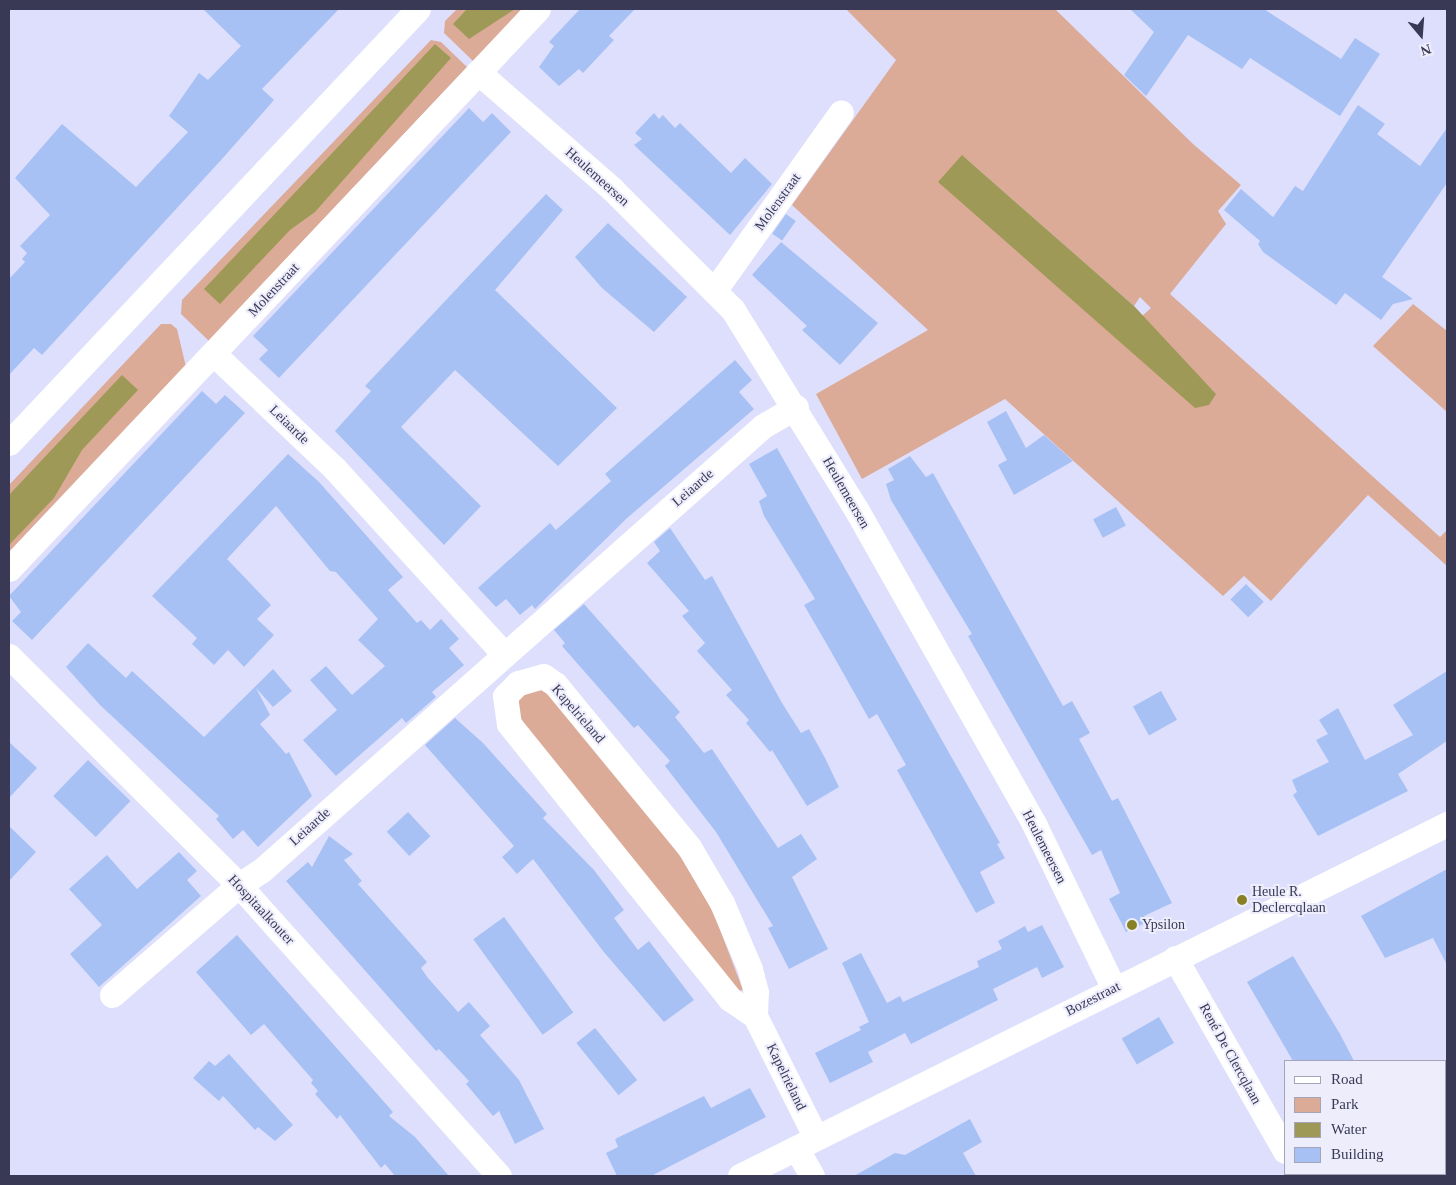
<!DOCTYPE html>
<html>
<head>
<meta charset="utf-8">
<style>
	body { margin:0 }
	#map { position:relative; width:1456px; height:1185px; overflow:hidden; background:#dedffc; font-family:Georgia,serif }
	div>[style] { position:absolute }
	.green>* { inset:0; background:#dbab97 }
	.water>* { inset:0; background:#9e9956 }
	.building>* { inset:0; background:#a7c1f5; transform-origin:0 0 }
	.street>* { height:25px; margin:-12.5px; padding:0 12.5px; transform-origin:12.5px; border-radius:12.5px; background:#fff }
	.dots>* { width:14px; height:14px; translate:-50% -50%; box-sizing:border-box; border:2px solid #ededfc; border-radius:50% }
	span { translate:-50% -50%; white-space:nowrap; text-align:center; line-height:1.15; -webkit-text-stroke:4px #ededfc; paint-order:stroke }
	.street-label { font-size:14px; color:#393956 }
	.poi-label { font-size:14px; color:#393956 }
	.left { translate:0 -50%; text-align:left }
	.frame { position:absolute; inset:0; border:10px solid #393956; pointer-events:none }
	.legend { position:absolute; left:1284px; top:1060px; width:162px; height:115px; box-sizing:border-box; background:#ededfc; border:1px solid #a5a5ba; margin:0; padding:6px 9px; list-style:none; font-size:15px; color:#393956 }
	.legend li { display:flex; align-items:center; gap:10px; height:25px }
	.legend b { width:25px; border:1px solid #a5a5ba }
	.north { position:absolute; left:1396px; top:10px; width:50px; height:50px; -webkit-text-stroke:4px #ededfc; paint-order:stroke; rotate:162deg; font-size:14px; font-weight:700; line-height:20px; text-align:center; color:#393956 }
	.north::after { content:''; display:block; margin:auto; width:18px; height:22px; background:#393956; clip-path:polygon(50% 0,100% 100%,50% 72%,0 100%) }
</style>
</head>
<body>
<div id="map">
	<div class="green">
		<i style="clip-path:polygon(457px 9px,522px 9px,473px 61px,444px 33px,445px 21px)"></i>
		<i style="clip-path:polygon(evenodd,846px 9px,1055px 9px,1193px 144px,1241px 185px,1218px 211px,1226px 224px,1170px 294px,1440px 537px,1447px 530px,1447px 566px,1368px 495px,1271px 601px,1244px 576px,1223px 596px,1005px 399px,862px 479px,816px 394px,928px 330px,792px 205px,896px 60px,846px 9px,962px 155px,1134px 306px,1140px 297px,1151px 308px,1141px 317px,1216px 394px,962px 155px)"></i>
		<i style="clip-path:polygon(431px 40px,441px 42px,467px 67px,209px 341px,181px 314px,182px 300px)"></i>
		<i style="clip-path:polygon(1413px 304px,1447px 331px,1447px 412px,1373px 346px)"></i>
		<i style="clip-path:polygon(161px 324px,171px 324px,177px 329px,186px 367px,9px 555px,9px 485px)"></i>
		<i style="clip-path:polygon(538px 688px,549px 695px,687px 862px,711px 906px,743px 990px,737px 991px,523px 723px,517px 712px,518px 697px)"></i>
	</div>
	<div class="water">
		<i style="clip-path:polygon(467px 9px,515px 9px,469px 39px,453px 24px)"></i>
		<i style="clip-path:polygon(435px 44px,451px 58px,315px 212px,290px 230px,220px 304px,204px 289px)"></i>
		<i style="clip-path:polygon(962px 155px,1134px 306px,1216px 394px,1209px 405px,1195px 408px,938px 182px)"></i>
		<i style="clip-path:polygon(122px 375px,138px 390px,82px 450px,54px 498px,9px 545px,9px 495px)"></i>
	</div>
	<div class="building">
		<i style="clip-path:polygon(203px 9px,339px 9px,262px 89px,274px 100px,222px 159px,42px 355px,34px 348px,9px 375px,9px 279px,25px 262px,22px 259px,27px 253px,20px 246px,50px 215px,15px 178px,62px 124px,136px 187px,188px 132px,169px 116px,199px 73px,208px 80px,241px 46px)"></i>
		<i style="clip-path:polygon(580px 9px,635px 9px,609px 36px,614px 40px,583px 73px,579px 69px,559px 86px,539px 67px,554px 46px,549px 42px)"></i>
		<i style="clip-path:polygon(1130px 9px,1264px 9px,1341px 59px,1355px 38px,1380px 54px,1340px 116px,1250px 58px,1242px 69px,1188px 35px,1146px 96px,1124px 75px,1154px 32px)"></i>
		<i style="clip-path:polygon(1358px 105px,1385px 124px,1377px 134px,1420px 166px,1447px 128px,1447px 183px,1382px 277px,1413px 299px,1393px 304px,1381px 320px,1345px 293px,1336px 305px,1263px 252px,1258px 244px,1260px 241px,1224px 210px,1241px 189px,1273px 217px,1295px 186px,1303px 191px)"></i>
		<i style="clip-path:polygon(469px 108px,483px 122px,492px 113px,511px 132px,279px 378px,259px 359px,268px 350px,253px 336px)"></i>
		<i style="clip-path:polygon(654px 113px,659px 119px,663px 115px,675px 128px,680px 123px,731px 173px,745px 158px,772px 184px,730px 235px,634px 145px,642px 139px,635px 133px)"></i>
		<i style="clip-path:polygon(546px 194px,563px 210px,495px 290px,617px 408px,558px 466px,455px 370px,401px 427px,481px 506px,444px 545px,335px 431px,371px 391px,365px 386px)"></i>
		<i style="left:786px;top:214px;width:12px;height:24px;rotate:35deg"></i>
		<i style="clip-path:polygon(608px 223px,687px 297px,654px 332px,602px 288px,575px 257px)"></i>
		<i style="clip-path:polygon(781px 242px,878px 323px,840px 365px,802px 330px,807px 326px,752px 275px)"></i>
		<i style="clip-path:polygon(735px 360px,752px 380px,739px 392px,754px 409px,626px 519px,535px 609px,532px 605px,520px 615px,506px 599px,496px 607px,478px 588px,550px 523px,556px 530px,611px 481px,605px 474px)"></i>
		<i style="clip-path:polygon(202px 391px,216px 404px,225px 395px,245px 413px,32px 640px,12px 621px,21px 612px,9px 596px)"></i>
		<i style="clip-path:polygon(1006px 411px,1026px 448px,1044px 435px,1073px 461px,1014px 495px,998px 465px,1007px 460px,987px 422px)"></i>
		<i style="clip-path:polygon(777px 448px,1000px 843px,997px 844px,1005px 858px,980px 872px,995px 903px,976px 913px,897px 770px,906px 765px,877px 714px,869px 719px,829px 648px,804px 605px,815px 599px,764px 516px,759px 501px,767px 496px,749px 464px)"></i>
		<i style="clip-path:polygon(288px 454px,319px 482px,403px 577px,388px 590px,417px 623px,421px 620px,430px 630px,441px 619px,459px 639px,449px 648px,464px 665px,432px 692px,436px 697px,406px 723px,402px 718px,336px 776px,303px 740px,337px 710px,310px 680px,326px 666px,352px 695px,385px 666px,358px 640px,378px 619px,336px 572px,330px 571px,276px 506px,227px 559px,271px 605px,257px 619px,274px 635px,244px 667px,228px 650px,214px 665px,192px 644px,197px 638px,152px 596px)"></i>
		<i style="clip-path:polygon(910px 456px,926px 477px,933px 473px,1063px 706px,1072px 701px,1090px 733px,1079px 739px,1112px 801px,1118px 798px,1172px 903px,1144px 916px,1147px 922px,1126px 932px,1109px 899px,1120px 893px,1101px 850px,1092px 855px,968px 636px,972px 634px,891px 500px,886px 484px,894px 480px,888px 469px)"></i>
		<i style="left:1116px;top:507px;width:21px;height:26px;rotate:62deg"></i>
		<i style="clip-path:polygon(670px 528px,705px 580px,712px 576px,782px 703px,801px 733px,809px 729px,825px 758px,839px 787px,807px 806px,772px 750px,770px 752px,746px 723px,749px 720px,726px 695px,732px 690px,697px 651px,705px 643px,682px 616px,689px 611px,647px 563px,660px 551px,654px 542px)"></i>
		<i style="left:1246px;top:584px;width:25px;height:22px;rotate:45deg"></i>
		<i style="clip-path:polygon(584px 604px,680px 712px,675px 717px,704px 753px,712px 749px,778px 848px,801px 834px,817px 859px,792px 877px,828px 949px,789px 969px,768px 928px,773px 926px,716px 832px,665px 766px,670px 761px,638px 725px,634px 728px,562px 646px,565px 643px,554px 630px)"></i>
		<i style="clip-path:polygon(88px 643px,126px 678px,132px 671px,204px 737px,273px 669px,292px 691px,273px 707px,256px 688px,270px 715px,260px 724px,286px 754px,289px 752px,312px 796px,258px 847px,243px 830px,233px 839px,216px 819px,219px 816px,100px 705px,66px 667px)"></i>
		<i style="clip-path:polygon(1447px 671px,1447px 741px,1398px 774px,1408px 791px,1318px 836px,1293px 795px,1297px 792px,1292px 780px,1329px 762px,1316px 740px,1328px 734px,1319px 720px,1338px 708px,1365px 760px,1413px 735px,1393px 705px)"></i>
		<i style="left:1161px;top:691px;width:33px;height:32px;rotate:61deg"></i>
		<i style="clip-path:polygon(455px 718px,483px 743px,547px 814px,543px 818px,594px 870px,624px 910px,614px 918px,638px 950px,649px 941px,694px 1000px,664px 1022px,603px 951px,533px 859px,517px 874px,502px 857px,514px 846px,425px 745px)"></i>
		<i style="clip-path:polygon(9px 742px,37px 768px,9px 798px)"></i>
		<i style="left:88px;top:760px;width:59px;height:50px;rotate:44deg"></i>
		<i style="left:408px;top:812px;width:33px;height:29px;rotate:47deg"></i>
		<i style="clip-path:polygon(9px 826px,36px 852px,9px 881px)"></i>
		<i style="clip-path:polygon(329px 836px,353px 854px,344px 860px,362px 881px,358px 884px,427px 962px,421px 968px,428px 978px,458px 1012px,469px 1002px,490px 1026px,480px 1035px,519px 1080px,544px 1129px,515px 1144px,499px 1111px,493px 1116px,466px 1084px,469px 1081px,439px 1049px,436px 1051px,286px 881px,308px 862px,312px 867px)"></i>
		<i style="clip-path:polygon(179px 852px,197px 871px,187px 880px,201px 896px,99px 987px,70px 954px,102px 925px,69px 889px,107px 855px,137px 889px)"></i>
		<i style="clip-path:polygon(1447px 869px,1447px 965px,1433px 938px,1385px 958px,1361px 916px)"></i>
		<i style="left:504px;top:917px;width:118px;height:38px;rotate:54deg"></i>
		<i style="clip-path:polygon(1042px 925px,1064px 967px,1042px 978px,1037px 967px,993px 989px,998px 1000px,911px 1044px,905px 1033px,868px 1052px,873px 1062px,830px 1083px,815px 1053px,861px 1030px,859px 1027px,869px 1022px,842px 963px,861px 953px,887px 1003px,900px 996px,903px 1002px,979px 967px,977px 961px,1002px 949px,998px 941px,1025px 926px,1028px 932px)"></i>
		<i style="clip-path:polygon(237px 935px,393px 1112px,389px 1116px,415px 1137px,449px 1176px,395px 1176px,385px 1164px,381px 1168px,340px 1115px,337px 1119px,315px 1094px,318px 1091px,311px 1083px,313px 1080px,264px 1024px,251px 1035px,196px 972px)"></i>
		<i style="clip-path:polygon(1293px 956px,1340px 1034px,1354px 1061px,1293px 1061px,1247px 982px)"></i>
		<i style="left:1159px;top:1017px;width:30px;height:43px;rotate:60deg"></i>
		<i style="left:595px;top:1028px;width:67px;height:24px;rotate:51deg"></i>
		<i style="clip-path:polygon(229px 1054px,293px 1125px,275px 1141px,258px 1127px,255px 1130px,223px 1096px,219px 1101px,193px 1078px,209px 1061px,215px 1066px)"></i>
		<i style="clip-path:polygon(750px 1088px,766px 1117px,651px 1176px,617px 1176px,606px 1153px,618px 1147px,615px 1139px,704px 1096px,711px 1108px)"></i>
		<i style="clip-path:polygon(970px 1119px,982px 1142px,963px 1153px,976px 1176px,854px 1176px,895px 1153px,905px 1155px)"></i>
	</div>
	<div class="street">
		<i style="left:478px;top:72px;width:178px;rotate:41.1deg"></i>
		<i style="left:612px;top:189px;width:171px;rotate:45deg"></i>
		<i style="left:733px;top:310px;width:234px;rotate:58.3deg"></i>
		<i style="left:856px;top:509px;width:364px;rotate:60.5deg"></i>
		<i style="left:1035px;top:826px;width:181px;rotate:64.1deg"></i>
		<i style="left:714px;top:291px;width:219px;rotate:-54.6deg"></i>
		<i style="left:214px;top:354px;width:167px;rotate:43.5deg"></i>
		<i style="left:335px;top:469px;width:249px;rotate:47.6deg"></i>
		<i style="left:9px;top:443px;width:596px;rotate:-46.7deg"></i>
		<i style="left:9px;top:569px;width:770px;rotate:-46.63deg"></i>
		<i style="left:9px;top:656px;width:325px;rotate:44.9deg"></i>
		<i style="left:239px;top:885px;width:390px;rotate:48.2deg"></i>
		<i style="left:1175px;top:958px;width:222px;rotate:60.3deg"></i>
		<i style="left:112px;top:995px;width:168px;rotate:-40.9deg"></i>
		<i style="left:239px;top:885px;width:27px;rotate:-33deg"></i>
		<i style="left:262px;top:870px;width:669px;rotate:-41.55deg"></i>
		<i style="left:763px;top:426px;width:38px;rotate:-30deg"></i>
		<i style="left:755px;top:1016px;width:24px;rotate:-88deg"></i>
		<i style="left:756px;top:992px;width:24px;rotate:-105deg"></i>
		<i style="left:750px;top:969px;width:72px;rotate:-113deg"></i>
		<i style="left:722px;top:903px;width:65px;rotate:-120.5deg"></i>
		<i style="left:689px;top:847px;width:211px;rotate:-129.4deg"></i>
		<i style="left:555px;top:684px;width:14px;rotate:-146deg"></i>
		<i style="left:543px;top:676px;width:26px;rotate:164deg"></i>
		<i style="left:518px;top:683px;width:18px;rotate:135deg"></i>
		<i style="left:505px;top:696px;width:28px;rotate:82deg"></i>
		<i style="left:509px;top:724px;width:353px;rotate:51.2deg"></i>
		<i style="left:730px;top:999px;width:30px;rotate:34deg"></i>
		<i style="left:755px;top:1016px;width:136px;rotate:63.4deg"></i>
		<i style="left:796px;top:1148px;width:32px;rotate:60deg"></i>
		<i style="left:1298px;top:1174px;width:2px;rotate:63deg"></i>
		<i style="left:740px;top:1176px;width:790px;rotate:-26.47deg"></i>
	</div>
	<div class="dots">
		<i style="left:1242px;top:900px;background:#888027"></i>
		<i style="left:1132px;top:925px;background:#888027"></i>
	</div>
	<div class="street-label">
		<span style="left:597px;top:177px;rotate:42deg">Heulemeersen</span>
		<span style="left:778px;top:202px;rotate:-54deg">Molenstraat</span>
		<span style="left:274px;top:290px;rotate:-47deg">Molenstraat</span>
		<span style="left:289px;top:425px;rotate:44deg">Leiaarde</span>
		<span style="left:693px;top:488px;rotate:-41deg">Leiaarde</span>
		<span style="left:846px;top:493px;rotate:60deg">Heulemeersen</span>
		<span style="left:578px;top:714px;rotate:49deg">Kapelrieland</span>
		<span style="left:310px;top:827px;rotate:-42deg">Leiaarde</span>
		<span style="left:1044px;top:847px;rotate:63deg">Heulemeersen</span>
		<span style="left:261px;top:910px;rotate:47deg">Hospitaalkouter</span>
		<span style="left:1093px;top:999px;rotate:-27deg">Bozestraat</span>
		<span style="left:1230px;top:1054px;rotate:61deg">René De Clercqlaan</span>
		<span style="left:786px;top:1077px;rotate:64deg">Kapelrieland</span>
	</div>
	<div class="poi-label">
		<span class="left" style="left:1252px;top:900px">Heule R.<br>Declercqlaan</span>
		<span class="left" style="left:1142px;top:925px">Ypsilon</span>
	</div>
	<div class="frame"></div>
	<ul class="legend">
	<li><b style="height:6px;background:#fff"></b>Road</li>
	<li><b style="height:14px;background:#dbab97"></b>Park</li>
	<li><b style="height:14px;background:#9e9956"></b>Water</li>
	<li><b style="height:14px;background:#a7c1f5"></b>Building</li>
	</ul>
	<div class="north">N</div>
</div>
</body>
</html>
